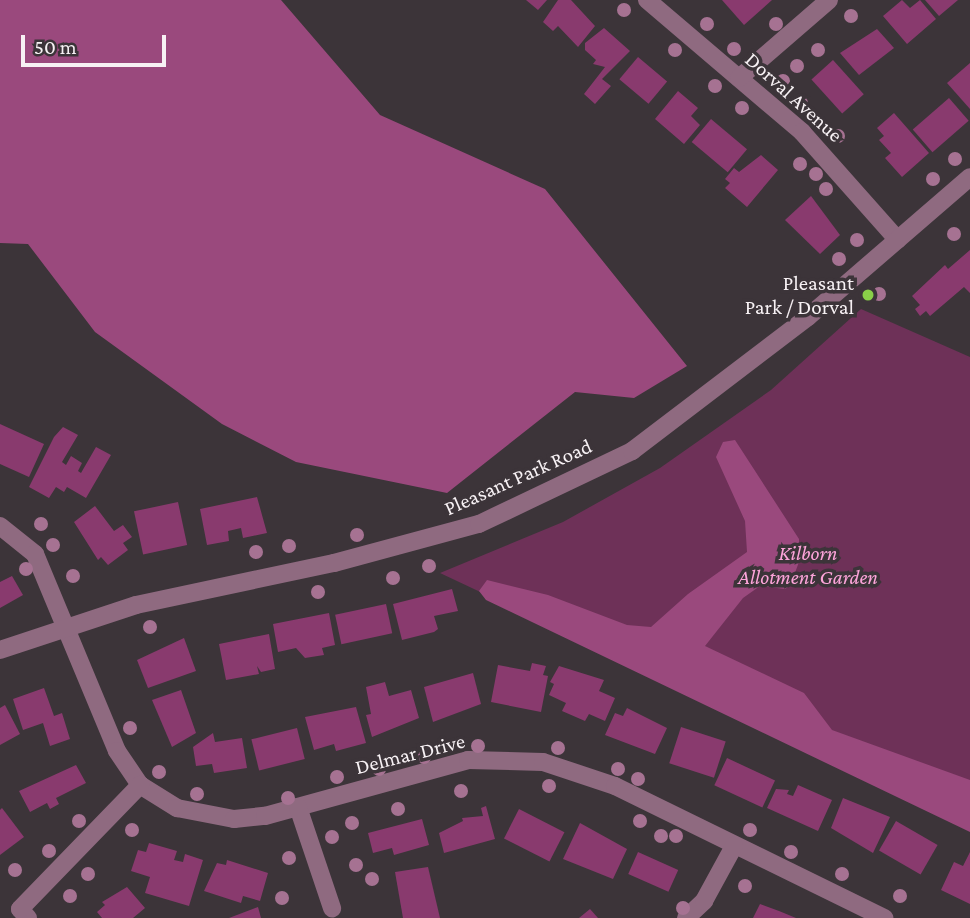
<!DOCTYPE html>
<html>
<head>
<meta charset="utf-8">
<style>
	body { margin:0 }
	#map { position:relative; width:970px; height:918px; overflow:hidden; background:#3c3439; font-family:"Crimson Pro",serif }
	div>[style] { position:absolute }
	.green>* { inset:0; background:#6e3158 }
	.forest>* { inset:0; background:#9a497d }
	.building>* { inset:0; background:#893a6e; transform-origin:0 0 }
	.minor>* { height:18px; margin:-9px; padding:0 9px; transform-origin:9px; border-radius:9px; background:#8f6a80 }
	.trees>* { width:14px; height:14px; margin:-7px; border-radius:50%; background:#a67292 }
	.dots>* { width:19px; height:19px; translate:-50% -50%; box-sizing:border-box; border:4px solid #3c3439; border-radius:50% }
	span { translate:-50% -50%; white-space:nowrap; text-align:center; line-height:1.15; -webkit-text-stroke:7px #3c3439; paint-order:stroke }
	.street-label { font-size:21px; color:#f7f1f4 }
	.poi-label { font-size:21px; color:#f7f1f4 }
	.right { translate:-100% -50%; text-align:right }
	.park-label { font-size:21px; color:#fda4da; font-style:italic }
	.scale { position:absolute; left:21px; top:35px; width:145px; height:32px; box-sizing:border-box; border:4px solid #f7f1f4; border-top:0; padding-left:9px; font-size:21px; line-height:24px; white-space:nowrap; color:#f7f1f4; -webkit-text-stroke:5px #3c3439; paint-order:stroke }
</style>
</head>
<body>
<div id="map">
	<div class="green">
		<i style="clip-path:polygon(861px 309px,970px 357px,970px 822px,440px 573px,563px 522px,660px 468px,771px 390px)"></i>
	</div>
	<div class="forest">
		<i style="clip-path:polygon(0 0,281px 0,380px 115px,545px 189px,687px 366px,634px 398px,575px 392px,447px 493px,296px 462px,222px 424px,95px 332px,28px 244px,0 243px)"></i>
		<i style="clip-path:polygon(735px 440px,799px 539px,799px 562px,790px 586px,785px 589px,760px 586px,743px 598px,705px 646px,804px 693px,832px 730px,970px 780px,970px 832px,486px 600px,479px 591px,487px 580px,548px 595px,627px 625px,651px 627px,688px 594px,747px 552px,745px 521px,716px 457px,723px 442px)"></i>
	</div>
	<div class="building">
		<i style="clip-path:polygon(526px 0,547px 0,538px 10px)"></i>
		<i style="clip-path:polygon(558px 0,571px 0,595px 26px,578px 47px,558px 26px,553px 31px,543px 22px)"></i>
		<i style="clip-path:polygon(722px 0,772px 0,744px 25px)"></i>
		<i style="clip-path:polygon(902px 0,910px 8px,920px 0,936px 19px,907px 44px,883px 16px)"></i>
		<i style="clip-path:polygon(925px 0,958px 0,939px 16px)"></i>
		<i style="clip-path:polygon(604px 28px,630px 51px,602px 79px,611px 86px,595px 104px,584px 94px,605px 67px,593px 64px,596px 60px,585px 50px,585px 43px)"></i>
		<i style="clip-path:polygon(877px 29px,894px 48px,859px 75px,840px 53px)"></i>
		<i style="left:638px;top:57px;width:38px;height:29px;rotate:40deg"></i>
		<i style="left:833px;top:60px;width:46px;height:29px;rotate:48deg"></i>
		<i style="clip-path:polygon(970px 63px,970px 109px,947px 83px)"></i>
		<i style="clip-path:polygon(678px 91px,698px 108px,691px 116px,700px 125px,684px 144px,655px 119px)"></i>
		<i style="left:949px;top:98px;width:30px;height:48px;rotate:49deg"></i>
		<i style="clip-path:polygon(894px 113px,929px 153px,902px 177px,885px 158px,891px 153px,879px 140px,884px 136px,877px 128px)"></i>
		<i style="left:711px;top:119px;width:47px;height:30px;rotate:40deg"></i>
		<i style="clip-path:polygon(761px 155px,778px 170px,747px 207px,725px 188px,730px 183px,725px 179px,734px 168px,739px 172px)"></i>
		<i style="clip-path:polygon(811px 196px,840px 235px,820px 254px,785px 220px)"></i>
		<i style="clip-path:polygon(970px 250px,970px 293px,964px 287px,930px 316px,926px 311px,920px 316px,915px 309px,920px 305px,912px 296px,945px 265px,948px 269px)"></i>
		<i style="clip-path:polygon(0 424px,44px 444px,29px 477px,0 464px)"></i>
		<i style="clip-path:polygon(63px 427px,78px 435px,62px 462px,66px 465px,71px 456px,82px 463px,78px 471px,81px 473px,96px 447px,111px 455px,86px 498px,67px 487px,64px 492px,56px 487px,49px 498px,29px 487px,54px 437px)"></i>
		<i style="clip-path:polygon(257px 497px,267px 533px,243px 538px,241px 528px,228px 531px,229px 541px,207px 545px,200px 509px)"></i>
		<i style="left:178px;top:502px;width:44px;height:45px;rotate:78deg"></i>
		<i style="clip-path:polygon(95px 506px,114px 531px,123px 525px,132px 537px,123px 543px,128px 550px,108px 565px,101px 557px,98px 560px,74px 522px)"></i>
		<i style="clip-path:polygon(12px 576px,23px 595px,0 608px,0 582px)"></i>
		<i style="clip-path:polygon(452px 589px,458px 611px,434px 616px,438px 629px,434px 632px,402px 640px,393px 604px)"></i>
		<i style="left:386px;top:604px;width:30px;height:52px;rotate:78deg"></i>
		<i style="clip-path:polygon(329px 613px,335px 645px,322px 648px,324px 655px,305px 658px,296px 648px,278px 652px,273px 624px)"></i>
		<i style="clip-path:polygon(269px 634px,275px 669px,261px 672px,257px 666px,259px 674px,226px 680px,219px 644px)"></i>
		<i style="clip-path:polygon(184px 638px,196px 671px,148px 688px,137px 660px)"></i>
		<i style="clip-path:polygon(532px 663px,546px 666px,543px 675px,548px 676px,541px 712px,491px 702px,498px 665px,530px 671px)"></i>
		<i style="clip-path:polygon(559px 666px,604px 680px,599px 691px,615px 698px,605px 721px,589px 714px,585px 721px,562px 711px,566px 703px,549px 695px,554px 684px,550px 682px)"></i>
		<i style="clip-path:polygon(473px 673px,481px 704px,433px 722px,424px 687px)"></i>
		<i style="clip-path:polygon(385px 682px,389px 696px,411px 690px,419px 718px,372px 737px,366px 715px,371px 714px,366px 687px)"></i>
		<i style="clip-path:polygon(44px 688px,54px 716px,62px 713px,70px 739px,50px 746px,43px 723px,23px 730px,13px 699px)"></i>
		<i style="clip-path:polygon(181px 690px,196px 733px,172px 747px,152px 700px)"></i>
		<i style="clip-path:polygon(5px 705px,20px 734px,0 745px,0 708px)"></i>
		<i style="clip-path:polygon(356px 707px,366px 743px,336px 751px,334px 744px,314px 750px,305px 717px)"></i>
		<i style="clip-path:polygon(627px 708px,667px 728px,655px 754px,605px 735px,615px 713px,623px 716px)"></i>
		<i style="left:681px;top:727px;width:47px;height:38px;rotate:18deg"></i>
		<i style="left:297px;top:728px;width:32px;height:47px;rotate:76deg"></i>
		<i style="clip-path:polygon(213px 733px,215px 742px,242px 738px,247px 768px,214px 773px,212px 764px,196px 766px,193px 747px)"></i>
		<i style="left:727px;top:758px;width:53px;height:30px;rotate:25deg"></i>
		<i style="clip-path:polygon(76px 765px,86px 783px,56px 798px,59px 804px,50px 809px,47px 803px,30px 812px,19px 791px)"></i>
		<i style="clip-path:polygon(798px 785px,832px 800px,818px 831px,767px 808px,776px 789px,789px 790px,787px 794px,793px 796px)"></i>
		<i style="clip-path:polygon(843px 798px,890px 817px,873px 853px,831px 828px)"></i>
		<i style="clip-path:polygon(486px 806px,495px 839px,444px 853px,439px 833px,463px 821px,462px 818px,483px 816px,481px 808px)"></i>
		<i style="clip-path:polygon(2px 808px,24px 837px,0 855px,0 810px)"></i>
		<i style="left:519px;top:809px;width:51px;height:33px;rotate:27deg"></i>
		<i style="clip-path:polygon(422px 819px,429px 845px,394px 855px,392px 848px,373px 853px,368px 833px)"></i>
		<i style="left:896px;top:821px;width:48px;height:34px;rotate:30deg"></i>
		<i style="clip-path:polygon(580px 823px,627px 849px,613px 879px,563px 859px)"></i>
		<i style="clip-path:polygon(149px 843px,177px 851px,174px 860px,183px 862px,185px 854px,203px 860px,189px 906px,145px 893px,150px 877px,131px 871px,138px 850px,146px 852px)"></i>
		<i style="left:638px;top:852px;width:44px;height:24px;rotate:24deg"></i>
		<i style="clip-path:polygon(970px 852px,970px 904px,941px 890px,954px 862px,963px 866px)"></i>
		<i style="clip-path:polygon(227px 860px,268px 873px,260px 901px,243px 896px,241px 903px,204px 891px,217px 863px,226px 865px)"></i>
		<i style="clip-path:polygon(428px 867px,440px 918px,403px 918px,395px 872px)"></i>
		<i style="clip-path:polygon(127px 887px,145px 908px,133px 918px,102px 918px,97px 912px,105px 905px,102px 902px)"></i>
		<i style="clip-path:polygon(760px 904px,779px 911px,796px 918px,753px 918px)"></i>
		<i style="clip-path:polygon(258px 907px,261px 918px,229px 918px)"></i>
		<i style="clip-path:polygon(590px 909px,598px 918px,579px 918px)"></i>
	</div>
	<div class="minor">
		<i style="left:647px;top:0;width:204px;rotate:40.4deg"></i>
		<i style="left:802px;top:132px;width:144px;rotate:48.4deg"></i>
		<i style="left:739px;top:78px;width:119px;rotate:-40.9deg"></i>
		<i style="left:0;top:526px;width:45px;rotate:38.7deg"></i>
		<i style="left:35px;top:554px;width:213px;rotate:67.4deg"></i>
		<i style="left:117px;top:751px;width:41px;rotate:55.9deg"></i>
		<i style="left:140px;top:785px;width:44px;rotate:31.9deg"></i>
		<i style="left:177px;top:808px;width:58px;rotate:10.9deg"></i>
		<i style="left:234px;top:819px;width:31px;rotate:-6deg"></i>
		<i style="left:265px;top:816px;width:211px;rotate:-15.4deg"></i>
		<i style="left:468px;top:760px;width:75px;rotate:1.5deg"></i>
		<i style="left:543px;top:762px;width:76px;rotate:18.4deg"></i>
		<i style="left:615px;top:786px;width:300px;rotate:26.1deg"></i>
		<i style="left:0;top:650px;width:143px;rotate:-18.3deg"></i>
		<i style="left:136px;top:605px;width:202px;rotate:-12deg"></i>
		<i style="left:334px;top:563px;width:150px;rotate:-15.1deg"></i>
		<i style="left:479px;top:524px;width:170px;rotate:-25.5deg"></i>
		<i style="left:632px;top:451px;width:221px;rotate:-37.3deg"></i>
		<i style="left:808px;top:317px;width:214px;rotate:-40.8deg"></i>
		<i style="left:298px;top:807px;width:107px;rotate:71.4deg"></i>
		<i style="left:28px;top:918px;width:12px;rotate:-132deg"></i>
		<i style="left:20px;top:909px;width:173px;rotate:-45.9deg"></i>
		<i style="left:686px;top:918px;width:25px;rotate:-43deg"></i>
		<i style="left:704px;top:901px;width:63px;rotate:-61.4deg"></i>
	</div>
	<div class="trees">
		<i style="left:624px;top:10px"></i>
		<i style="left:851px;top:16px"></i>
		<i style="left:707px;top:24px"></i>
		<i style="left:776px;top:24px"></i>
		<i style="left:734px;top:49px"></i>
		<i style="left:675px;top:50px"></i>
		<i style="left:818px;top:50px"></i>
		<i style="left:797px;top:66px"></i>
		<i style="left:783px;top:81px"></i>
		<i style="left:715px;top:86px"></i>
		<i style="left:801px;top:103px"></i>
		<i style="left:742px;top:108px"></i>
		<i style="left:838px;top:136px"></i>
		<i style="left:955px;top:159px"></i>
		<i style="left:800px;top:164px"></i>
		<i style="left:816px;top:174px"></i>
		<i style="left:933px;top:179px"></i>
		<i style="left:826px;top:189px"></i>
		<i style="left:954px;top:234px"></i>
		<i style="left:857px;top:240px"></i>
		<i style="left:839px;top:259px"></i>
		<i style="left:879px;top:294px"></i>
		<i style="left:41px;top:524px"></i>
		<i style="left:357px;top:535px"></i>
		<i style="left:53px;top:545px"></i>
		<i style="left:289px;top:546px"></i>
		<i style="left:256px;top:552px"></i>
		<i style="left:429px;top:566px"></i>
		<i style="left:26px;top:569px"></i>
		<i style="left:73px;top:576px"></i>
		<i style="left:393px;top:578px"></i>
		<i style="left:318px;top:592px"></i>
		<i style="left:150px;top:627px"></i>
		<i style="left:130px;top:728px"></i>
		<i style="left:478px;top:746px"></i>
		<i style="left:558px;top:748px"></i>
		<i style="left:424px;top:757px"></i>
		<i style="left:379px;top:769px"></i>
		<i style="left:618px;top:769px"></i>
		<i style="left:159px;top:772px"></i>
		<i style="left:337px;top:777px"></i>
		<i style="left:638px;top:779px"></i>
		<i style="left:549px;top:786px"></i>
		<i style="left:461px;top:791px"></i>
		<i style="left:197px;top:794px"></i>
		<i style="left:288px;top:798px"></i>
		<i style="left:398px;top:809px"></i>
		<i style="left:79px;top:821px"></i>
		<i style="left:640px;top:821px"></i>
		<i style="left:352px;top:823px"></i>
		<i style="left:132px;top:830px"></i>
		<i style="left:750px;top:830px"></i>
		<i style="left:661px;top:836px"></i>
		<i style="left:676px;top:836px"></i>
		<i style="left:332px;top:837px"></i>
		<i style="left:49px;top:851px"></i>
		<i style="left:791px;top:852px"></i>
		<i style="left:289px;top:858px"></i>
		<i style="left:356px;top:865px"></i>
		<i style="left:15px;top:870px"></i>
		<i style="left:88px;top:874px"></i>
		<i style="left:842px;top:874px"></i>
		<i style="left:372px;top:879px"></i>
		<i style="left:745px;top:886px"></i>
		<i style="left:70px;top:896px"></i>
		<i style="left:900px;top:896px"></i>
		<i style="left:282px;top:898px"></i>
		<i style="left:683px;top:908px"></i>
	</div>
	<div class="dots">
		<i style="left:868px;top:295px;background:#89cf48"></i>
	</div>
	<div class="street-label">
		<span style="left:794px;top:97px;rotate:42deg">Dorval Avenue</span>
		<span style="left:518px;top:477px;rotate:-24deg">Pleasant Park Road</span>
		<span style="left:410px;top:754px;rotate:-14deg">Delmar Drive</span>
	</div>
	<div class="poi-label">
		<span class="right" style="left:854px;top:295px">Pleasant<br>Park / Dorval</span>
	</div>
	<div class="park-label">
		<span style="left:808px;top:565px">Kilborn<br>Allotment Garden</span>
	</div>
	<div class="scale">50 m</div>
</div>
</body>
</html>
